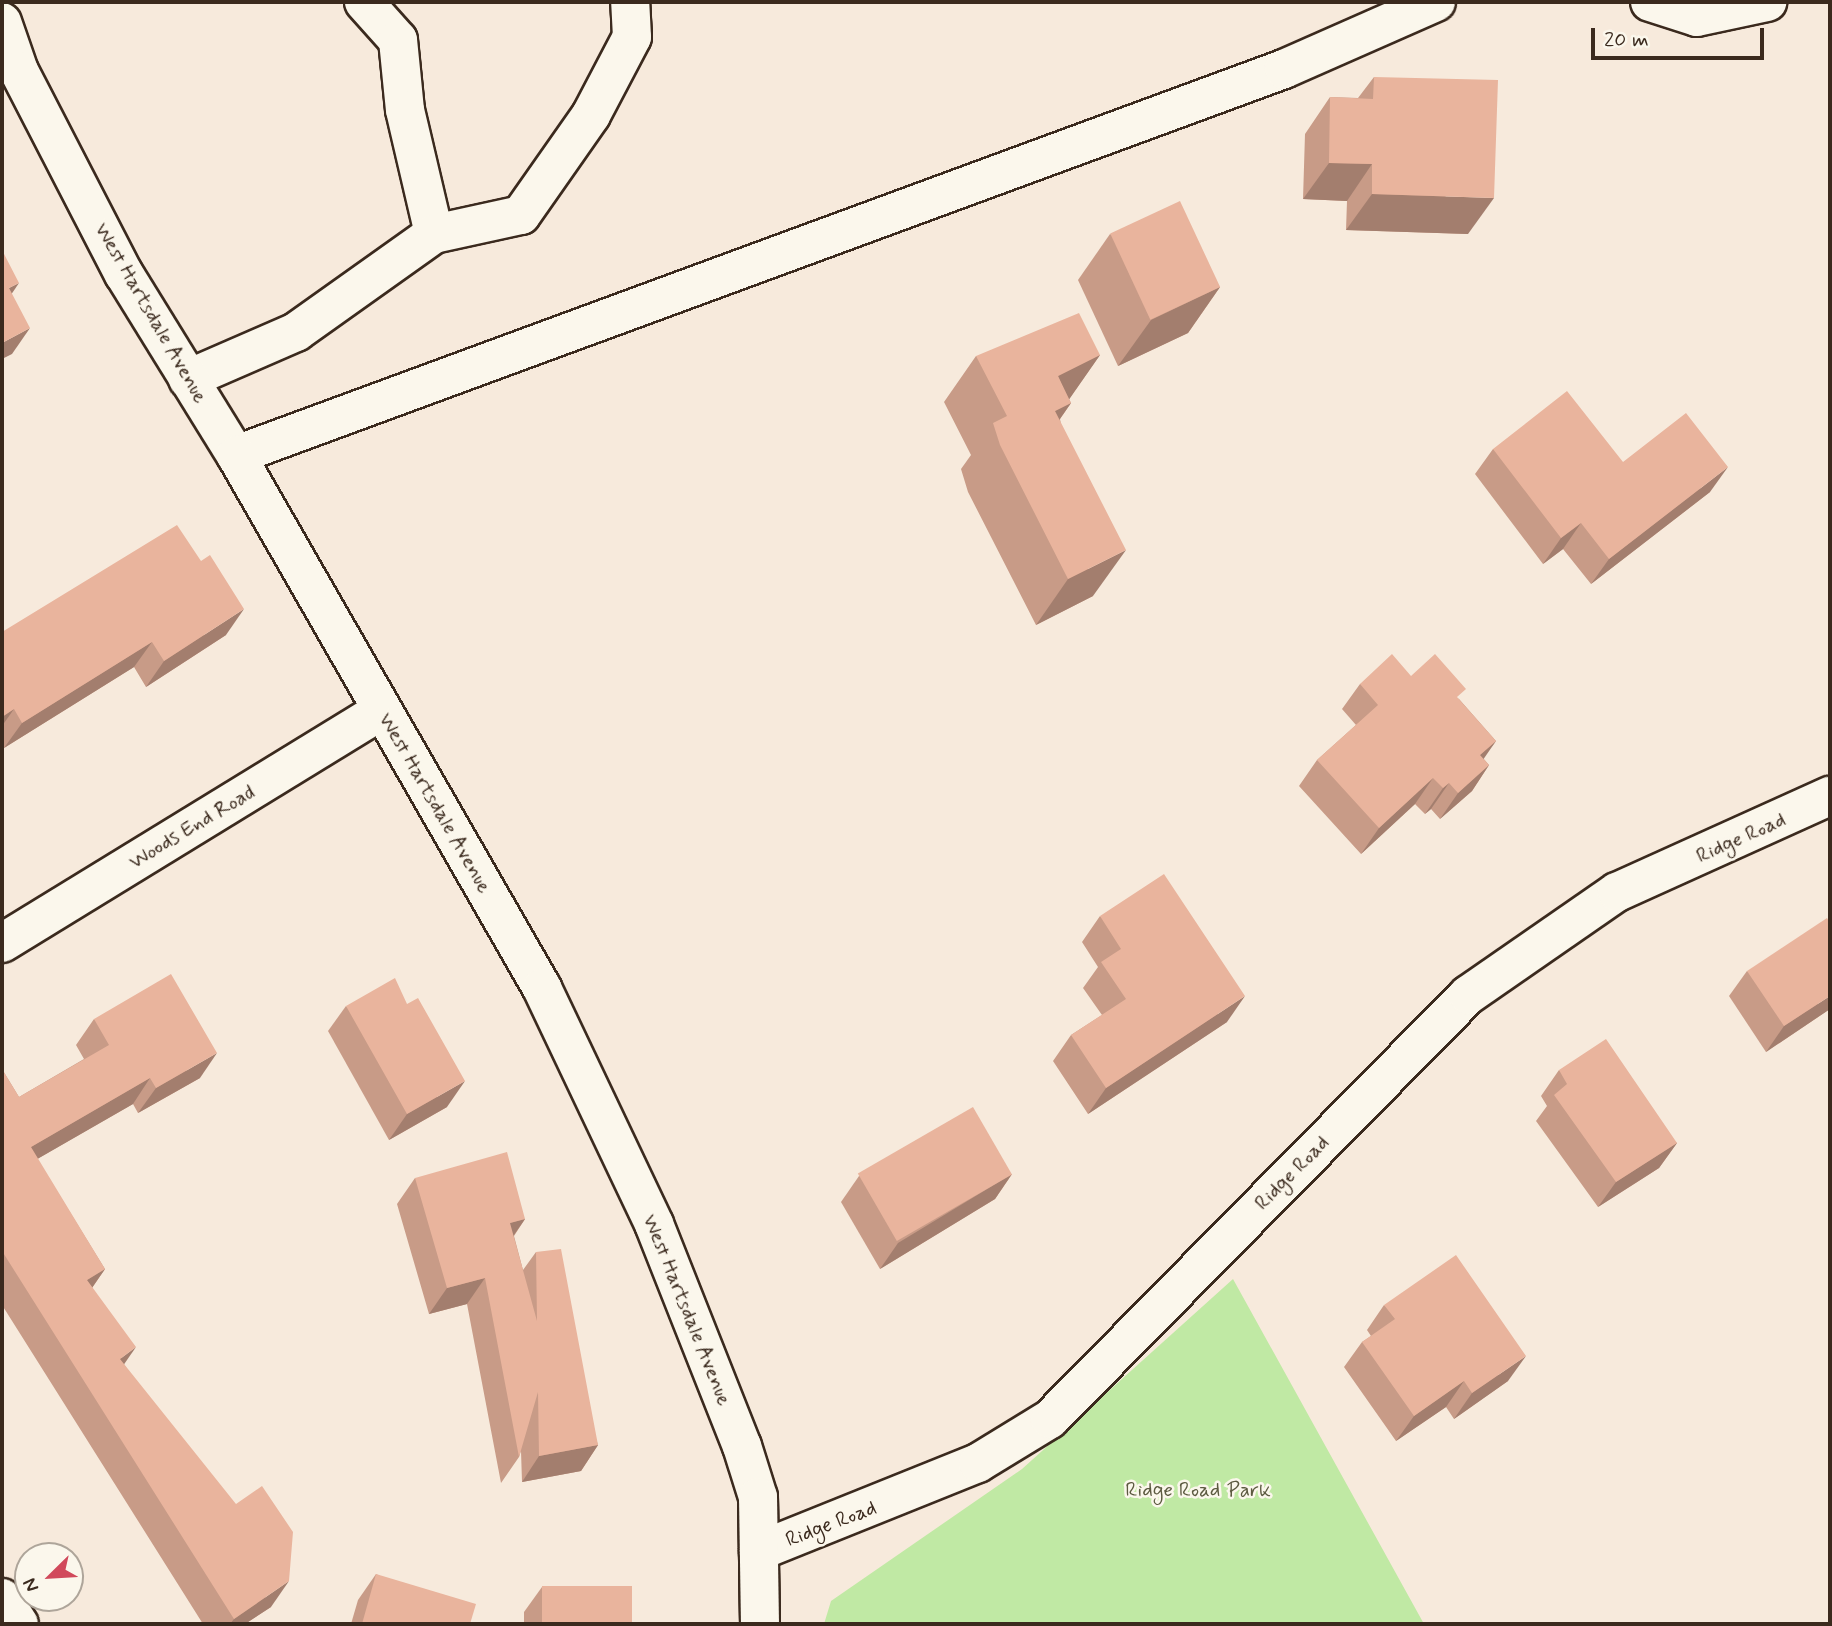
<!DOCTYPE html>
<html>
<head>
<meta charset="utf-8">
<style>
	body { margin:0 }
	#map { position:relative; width:1832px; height:1626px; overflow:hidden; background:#f7eadc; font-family:Mynerve,sans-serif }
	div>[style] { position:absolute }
	.green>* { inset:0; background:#c0e9a4 }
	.roads { filter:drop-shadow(2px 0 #3b2a1e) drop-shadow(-2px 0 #3b2a1e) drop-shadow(0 2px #3b2a1e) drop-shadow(0 -2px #3b2a1e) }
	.minor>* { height:38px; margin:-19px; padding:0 19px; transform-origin:19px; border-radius:19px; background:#fbf7ec }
	.major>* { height:38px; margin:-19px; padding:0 19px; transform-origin:19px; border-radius:19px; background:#fbf7ec }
	.wall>* { inset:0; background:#c89b87 }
	.shaded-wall>* { inset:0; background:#a37e6e }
	.building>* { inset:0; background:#e9b49d; transform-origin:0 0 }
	span { translate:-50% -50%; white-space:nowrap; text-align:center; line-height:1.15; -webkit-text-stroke:5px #fbf7ec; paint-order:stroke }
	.street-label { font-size:21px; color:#3b2a1e }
	.park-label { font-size:21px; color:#5c5a40 }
	.frame { position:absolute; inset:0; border:4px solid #3b2a1e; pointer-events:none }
	.north { position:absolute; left:14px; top:1542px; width:70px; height:70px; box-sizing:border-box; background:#fbf7ec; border:2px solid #aea59a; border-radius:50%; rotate:246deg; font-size:19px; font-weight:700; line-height:28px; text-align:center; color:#3b2a1e }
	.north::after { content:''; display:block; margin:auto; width:24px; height:32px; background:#d1495b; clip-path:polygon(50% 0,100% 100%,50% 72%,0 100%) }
	.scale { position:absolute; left:1591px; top:28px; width:173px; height:32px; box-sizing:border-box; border:4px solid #3b2a1e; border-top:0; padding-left:9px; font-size:21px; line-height:24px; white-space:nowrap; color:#3b2a1e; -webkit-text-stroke:5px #fbf7ec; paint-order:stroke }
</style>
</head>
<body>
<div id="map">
	<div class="green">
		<i style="clip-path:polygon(1233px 1279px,1424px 1624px,824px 1624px,831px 1601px,1022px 1469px)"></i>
	</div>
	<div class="roads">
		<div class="minor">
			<i style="left:364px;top:2px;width:51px;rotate:48.2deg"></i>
			<i style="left:398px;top:40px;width:70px;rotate:84.3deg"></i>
			<i style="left:405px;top:110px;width:127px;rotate:76.8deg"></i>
			<i style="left:1650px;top:2px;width:49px;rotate:17.7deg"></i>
			<i style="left:1697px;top:17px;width:72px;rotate:-12.1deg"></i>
			<i style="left:188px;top:379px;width:118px;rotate:-23.5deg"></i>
			<i style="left:296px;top:332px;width:169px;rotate:-35.4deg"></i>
			<i style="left:434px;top:234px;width:89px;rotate:-12.3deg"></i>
			<i style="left:521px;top:215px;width:122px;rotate:-55deg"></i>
			<i style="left:591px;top:115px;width:88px;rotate:-62.3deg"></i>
			<i style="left:632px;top:37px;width:35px;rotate:-93deg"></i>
			<i style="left:236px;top:455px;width:1117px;rotate:-20.22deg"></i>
			<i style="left:1284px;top:69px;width:166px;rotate:-23.8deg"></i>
			<i style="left:2px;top:943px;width:444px;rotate:-31.5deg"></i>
			<i style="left:759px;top:1551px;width:236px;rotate:-21.9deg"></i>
			<i style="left:978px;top:1463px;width:84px;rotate:-31.4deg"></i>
			<i style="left:1050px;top:1419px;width:595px;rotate:-45.41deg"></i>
			<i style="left:1468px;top:995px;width:181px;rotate:-34.7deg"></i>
			<i style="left:1617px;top:892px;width:234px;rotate:-24.3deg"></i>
			<i style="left:2px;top:1598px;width:31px;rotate:57deg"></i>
		</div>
		<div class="major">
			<i style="left:2px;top:22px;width:52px;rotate:70.9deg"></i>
			<i style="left:19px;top:71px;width:229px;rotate:62.7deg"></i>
			<i style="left:124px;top:274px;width:213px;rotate:58.3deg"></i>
			<i style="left:236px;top:455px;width:615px;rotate:60.14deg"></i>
			<i style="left:542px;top:988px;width:261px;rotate:64.6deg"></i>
			<i style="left:654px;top:1224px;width:239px;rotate:68.4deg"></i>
			<i style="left:742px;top:1446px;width:53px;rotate:72.6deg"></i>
			<i style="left:758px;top:1497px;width:127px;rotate:89.1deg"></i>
		</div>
	</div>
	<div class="wall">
		<i style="clip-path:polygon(1374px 77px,1468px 234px,1346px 230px,1347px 201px,1303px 199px,1305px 134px,1330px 97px,1358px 98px)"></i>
		<i style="clip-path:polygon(1110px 234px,1220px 287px,1188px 333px,1118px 366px,1078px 280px)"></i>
		<i style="clip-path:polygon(1100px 355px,1069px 399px,1071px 403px,1060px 419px,1093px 596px,1036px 625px,968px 492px,961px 469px,971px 455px,944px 402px,976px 356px)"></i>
		<i style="clip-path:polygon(1493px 449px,1623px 462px,1710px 492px,1591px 584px,1563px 549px,1543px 564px,1475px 474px)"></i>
		<i style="clip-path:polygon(2px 632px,226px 635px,146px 687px,134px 667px,4px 748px,2px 744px)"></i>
		<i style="clip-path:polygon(1411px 676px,1459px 699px,1496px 741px,1483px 758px,1489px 765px,1472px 791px,1440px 819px,1431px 809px,1425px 814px,1415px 804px,1361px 854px,1299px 786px,1317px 760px,1356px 725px,1342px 709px,1360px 684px)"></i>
		<i style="clip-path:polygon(1100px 916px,1227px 1022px,1088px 1114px,1053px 1061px,1071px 1035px,1102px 1015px,1083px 988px,1098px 967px,1082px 942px)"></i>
		<i style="clip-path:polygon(1747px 971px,1830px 1009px,1766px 1052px,1729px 996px)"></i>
		<i style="clip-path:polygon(346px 1006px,447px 1107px,389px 1140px,328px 1031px)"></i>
		<i style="clip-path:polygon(94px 1019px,200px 1078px,138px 1113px,133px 1104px,37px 1159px,105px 1269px,92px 1288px,124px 1364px,271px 1607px,245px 1624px,203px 1624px,2px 1305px,2px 1069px,19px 1097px,84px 1059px,76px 1045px)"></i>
		<i style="clip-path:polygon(1559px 1070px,1677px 1143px,1659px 1168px,1598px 1207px,1536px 1121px,1547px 1106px,1541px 1096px)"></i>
		<i style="clip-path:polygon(1012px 1174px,995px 1199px,880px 1269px,841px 1202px,859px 1176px)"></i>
		<i style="clip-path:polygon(415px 1178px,525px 1219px,514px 1236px,523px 1270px,536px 1252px,598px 1445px,581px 1471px,522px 1482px,521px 1451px,519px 1457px,501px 1483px,467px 1304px,429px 1314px,397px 1204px)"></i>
		<i style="clip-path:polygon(1384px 1305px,1508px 1381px,1454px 1419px,1446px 1407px,1396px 1441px,1344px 1367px,1362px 1342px,1371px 1336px,1367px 1330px)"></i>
		<i style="clip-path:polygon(376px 1574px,470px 1624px,351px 1624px,358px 1600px)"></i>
		<i style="clip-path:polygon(542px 1587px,632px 1624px,524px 1624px,524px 1612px)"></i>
	</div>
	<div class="shaded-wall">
		<i style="clip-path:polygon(1329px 163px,1372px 164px,1347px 201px,1303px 199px)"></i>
		<i style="clip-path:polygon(1372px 194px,1494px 198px,1468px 234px,1346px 230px)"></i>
		<i style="clip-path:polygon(19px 283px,2px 308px,9px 288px)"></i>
		<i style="clip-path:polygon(1220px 287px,1188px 333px,1118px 366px,1151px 320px)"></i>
		<i style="clip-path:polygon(30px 328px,12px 354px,2px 359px,2px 343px)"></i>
		<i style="clip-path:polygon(1100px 355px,1068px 401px,1058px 376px)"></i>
		<i style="clip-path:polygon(1071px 403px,1039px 449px,1055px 411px)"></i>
		<i style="clip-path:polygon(1728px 467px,1710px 492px,1591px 584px,1609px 559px)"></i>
		<i style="clip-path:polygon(1581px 523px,1563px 549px,1543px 564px,1561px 538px)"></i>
		<i style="clip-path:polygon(1126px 550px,1093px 596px,1036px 625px,1068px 579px)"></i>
		<i style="clip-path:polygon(244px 609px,226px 635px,146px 687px,164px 661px)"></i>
		<i style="clip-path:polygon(152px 642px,134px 667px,4px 748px,22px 723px)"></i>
		<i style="clip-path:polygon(14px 709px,2px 726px,2px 717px)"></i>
		<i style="clip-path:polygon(1496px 741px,1478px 767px,1480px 755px)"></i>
		<i style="clip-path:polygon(1489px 765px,1472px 791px,1440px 819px,1458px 793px)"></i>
		<i style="clip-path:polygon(1433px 778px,1415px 804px,1361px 854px,1379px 828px)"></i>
		<i style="clip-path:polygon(1449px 783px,1431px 809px,1425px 814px,1443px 788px)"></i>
		<i style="clip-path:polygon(1245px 996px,1227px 1022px,1088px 1114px,1106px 1088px)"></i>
		<i style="clip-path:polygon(1830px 996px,1830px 1009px,1766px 1052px,1784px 1026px)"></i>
		<i style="clip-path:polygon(217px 1053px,200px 1078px,138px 1113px,156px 1088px)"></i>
		<i style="clip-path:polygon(150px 1078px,133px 1104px,13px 1173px,31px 1147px)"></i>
		<i style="clip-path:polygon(465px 1081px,447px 1107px,389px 1140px,407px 1114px)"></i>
		<i style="clip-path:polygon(1677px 1143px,1659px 1168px,1598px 1207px,1616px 1182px)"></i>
		<i style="clip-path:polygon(1012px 1174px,995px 1199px,880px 1269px,898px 1243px)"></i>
		<i style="clip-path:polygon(525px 1219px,507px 1245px,510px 1223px)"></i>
		<i style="clip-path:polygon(105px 1269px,87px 1295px,87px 1280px)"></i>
		<i style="clip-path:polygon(485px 1278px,467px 1304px,429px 1314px,447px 1288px)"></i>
		<i style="clip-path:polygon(136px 1347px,118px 1373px,120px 1359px)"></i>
		<i style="clip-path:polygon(1526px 1356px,1508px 1381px,1454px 1419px,1472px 1393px)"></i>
		<i style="clip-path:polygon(1464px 1381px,1446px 1407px,1396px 1441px,1414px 1416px)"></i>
		<i style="clip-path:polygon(598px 1445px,581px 1471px,522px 1482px,539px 1456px)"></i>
		<i style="clip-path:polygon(289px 1581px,271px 1607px,245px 1624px,230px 1624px,234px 1619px)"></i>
	</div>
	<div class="building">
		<i style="clip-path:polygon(1374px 77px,1498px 80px,1494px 198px,1372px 194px,1372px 164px,1329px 163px,1330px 97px,1373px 99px)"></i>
		<i style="left:1180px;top:201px;width:95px;height:77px;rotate:65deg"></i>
		<i style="clip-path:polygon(2px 250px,19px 283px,9px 288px,30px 328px,2px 343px)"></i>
		<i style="clip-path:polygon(1079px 313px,1100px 355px,1058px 376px,1071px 403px,1055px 411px,1126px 550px,1068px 579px,1000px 445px,993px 423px,1007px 416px,976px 356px)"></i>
		<i style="clip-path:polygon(1567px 391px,1623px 462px,1686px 413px,1728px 467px,1609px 559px,1581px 523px,1561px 538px,1493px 449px)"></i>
		<i style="clip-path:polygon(177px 525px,201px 561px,210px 555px,244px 609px,164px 661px,152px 642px,22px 723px,14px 709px,2px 717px,2px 632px)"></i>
		<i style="clip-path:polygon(1392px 654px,1411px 676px,1435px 654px,1466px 689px,1457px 697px,1496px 741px,1480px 755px,1489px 765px,1458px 793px,1449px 783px,1443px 788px,1433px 778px,1379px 828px,1317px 760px,1378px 705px,1360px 684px)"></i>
		<i style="clip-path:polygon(1164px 874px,1245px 996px,1106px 1088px,1071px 1035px,1126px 999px,1101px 962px,1121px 949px,1100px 916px)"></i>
		<i style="clip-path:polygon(1827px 918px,1830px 923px,1830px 996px,1784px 1026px,1747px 971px)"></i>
		<i style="clip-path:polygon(171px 974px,217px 1053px,156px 1088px,150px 1078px,31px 1147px,105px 1269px,87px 1280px,136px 1347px,120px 1359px,236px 1504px,262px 1486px,293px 1532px,289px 1581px,234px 1619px,2px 1251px,2px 1069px,19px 1097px,109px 1045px,94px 1019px)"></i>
		<i style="clip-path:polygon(395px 978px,407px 1004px,418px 998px,465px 1081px,407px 1114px,346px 1006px)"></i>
		<i style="clip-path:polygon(1606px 1039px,1677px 1143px,1616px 1182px,1554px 1095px,1567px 1084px,1559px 1070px)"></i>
		<i style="left:973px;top:1107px;width:78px;height:133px;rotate:60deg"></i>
		<i style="clip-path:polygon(507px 1152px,525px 1219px,510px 1223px,537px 1321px,536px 1252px,561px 1249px,598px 1445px,539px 1456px,538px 1392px,519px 1457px,485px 1278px,447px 1288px,415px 1178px)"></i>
		<i style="clip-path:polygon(1456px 1255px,1526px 1356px,1472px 1393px,1464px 1381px,1414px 1416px,1362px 1342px,1395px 1319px,1384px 1305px)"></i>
		<i style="clip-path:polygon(376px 1574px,476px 1604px,470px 1624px,362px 1624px)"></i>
		<i style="left:632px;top:1586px;width:38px;height:90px;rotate:90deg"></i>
	</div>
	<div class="street-label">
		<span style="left:151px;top:313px;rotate:60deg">West Hartsdale Avenue</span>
		<span style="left:435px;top:803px;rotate:60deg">West Hartsdale Avenue</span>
		<span style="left:192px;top:827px;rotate:-31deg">Woods End Road</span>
		<span style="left:1741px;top:838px;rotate:-24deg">Ridge Road</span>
		<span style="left:1292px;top:1173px;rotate:-45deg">Ridge Road</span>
		<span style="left:687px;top:1310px;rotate:68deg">West Hartsdale Avenue</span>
		<span style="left:831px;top:1524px;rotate:-21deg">Ridge Road</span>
	</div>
	<div class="park-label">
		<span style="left:1198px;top:1490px">Ridge Road Park</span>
	</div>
	<div class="frame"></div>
	<div class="north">N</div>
	<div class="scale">20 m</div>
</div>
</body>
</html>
